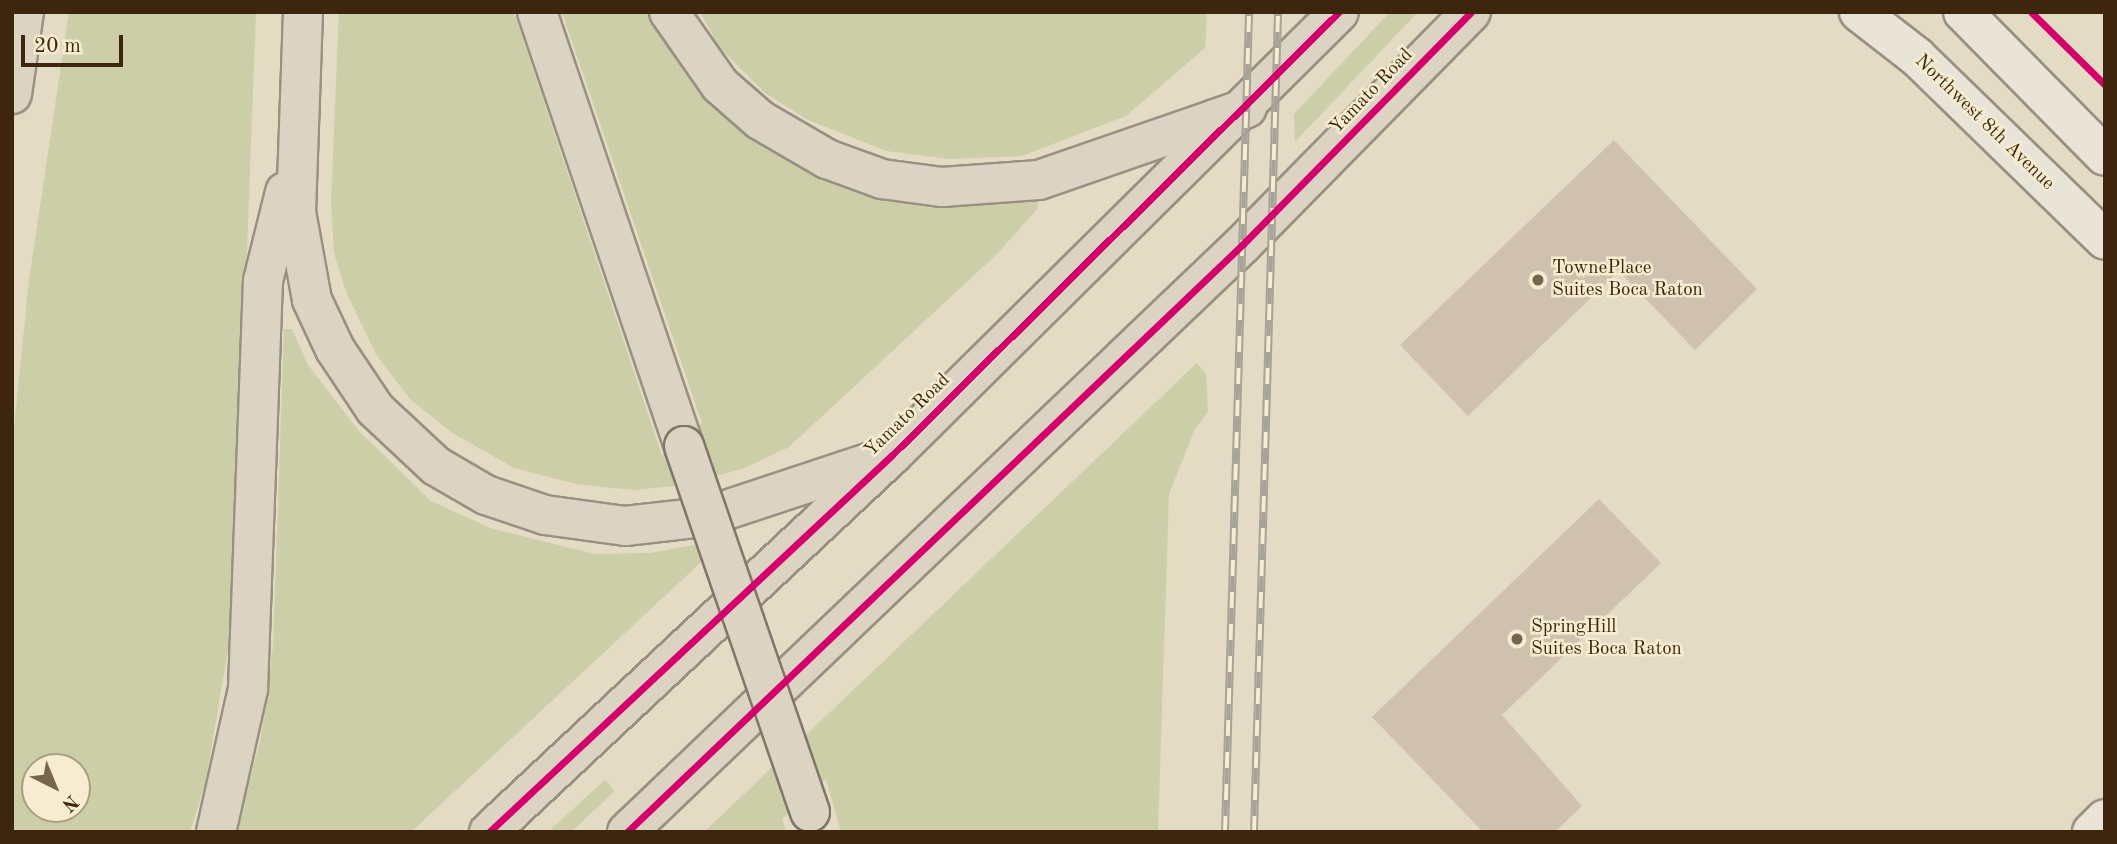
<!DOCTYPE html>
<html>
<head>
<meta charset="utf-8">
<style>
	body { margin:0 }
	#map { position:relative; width:2117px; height:844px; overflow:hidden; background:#e4dbc4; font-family:"Old Standard TT",serif }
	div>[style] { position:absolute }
	.green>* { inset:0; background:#cbcea7 }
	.building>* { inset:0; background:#cfc1ae }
	.roads { filter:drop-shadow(2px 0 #989080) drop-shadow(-2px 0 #989080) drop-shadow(0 2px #989080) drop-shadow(0 -2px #989080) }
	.minor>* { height:38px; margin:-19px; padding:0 19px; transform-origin:19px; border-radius:19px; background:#e9e4d8 }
	.major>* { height:38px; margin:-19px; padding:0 19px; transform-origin:19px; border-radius:19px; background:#dcd4c3 }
	.highway>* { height:38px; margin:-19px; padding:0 19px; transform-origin:19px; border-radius:19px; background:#dcd4c3 }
	.rail>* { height:8px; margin-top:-4px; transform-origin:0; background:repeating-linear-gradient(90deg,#f6ecd0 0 16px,#a8a398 0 32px); box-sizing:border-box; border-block:2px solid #a8a398 }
	.bridges { filter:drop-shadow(2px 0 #807769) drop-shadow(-2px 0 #807769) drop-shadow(0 2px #807769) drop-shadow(0 -2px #807769) }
	.highway-bridge>* { height:38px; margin:-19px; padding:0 19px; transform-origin:19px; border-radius:19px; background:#dcd4c3 }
	.cycleway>* { height:7px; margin:-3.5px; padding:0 3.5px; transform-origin:3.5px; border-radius:3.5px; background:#d6006c }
	.dots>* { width:19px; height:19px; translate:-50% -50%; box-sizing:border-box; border:4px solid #f6ecd0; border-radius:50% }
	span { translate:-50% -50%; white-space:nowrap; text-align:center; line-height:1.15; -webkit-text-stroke:5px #f6ecd0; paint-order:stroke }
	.street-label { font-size:19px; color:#3e250e }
	.poi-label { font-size:19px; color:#3e250e }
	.left { translate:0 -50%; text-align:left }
	.frame { position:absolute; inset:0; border:14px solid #3e250e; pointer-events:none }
	.north { position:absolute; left:21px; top:753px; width:70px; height:70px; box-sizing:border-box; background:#f6ecd0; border:2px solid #ac9c82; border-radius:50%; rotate:137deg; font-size:19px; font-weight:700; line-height:28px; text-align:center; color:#3e250e }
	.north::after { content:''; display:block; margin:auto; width:24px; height:32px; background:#78654e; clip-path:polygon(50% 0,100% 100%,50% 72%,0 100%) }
	.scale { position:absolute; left:21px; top:35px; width:102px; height:32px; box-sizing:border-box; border:4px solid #3e250e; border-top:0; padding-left:9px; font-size:21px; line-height:24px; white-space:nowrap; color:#3e250e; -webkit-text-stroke:5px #f6ecd0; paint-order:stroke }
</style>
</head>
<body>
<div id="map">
	<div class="green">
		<i style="clip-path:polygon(evenodd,69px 12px,256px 12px,233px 621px,205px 785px,190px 832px,12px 832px,12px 448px,29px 280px,69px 12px,35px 767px,77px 767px,77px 809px,35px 809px,35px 767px)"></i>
		<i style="clip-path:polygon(339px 12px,514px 12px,662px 456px,702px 423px,562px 12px,651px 12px,833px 179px,914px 204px,1038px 199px,1038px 208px,997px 254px,789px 447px,744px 468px,685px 485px,633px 490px,576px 484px,514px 468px,451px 432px,410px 399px,377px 356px,346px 292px,334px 253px,331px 202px)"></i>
		<i style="clip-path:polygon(700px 12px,1207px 12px,1205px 48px,1126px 116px,1022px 156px,950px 159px,886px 151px,806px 119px,765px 93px,720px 48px)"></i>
		<i style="clip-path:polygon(1390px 12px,1418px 12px,1295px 142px,1294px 114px)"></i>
		<i style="clip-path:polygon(284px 329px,292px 329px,308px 365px,359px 431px,431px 501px,490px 528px,595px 554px,650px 553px,726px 539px,411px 832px,236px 832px,261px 737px,273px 646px)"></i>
		<i style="clip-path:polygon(1197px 363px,1206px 374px,1208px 411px,1194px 431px,1169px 494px,1158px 832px,841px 832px,826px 779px,782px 819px,786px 832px,704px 832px)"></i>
		<i style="clip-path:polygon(605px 780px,615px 791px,571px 832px,548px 832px)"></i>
	</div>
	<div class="building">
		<i style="clip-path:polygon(1614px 140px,1757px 289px,1695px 350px,1619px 271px,1468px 416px,1400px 345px)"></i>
		<i style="clip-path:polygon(1599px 499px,1661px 563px,1502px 715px,1582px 806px,1555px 832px,1483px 832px,1372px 717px)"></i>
	</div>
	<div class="roads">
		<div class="minor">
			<i style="left:1859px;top:12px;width:73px;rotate:37.8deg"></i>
			<i style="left:1917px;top:57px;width:262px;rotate:44.2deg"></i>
			<i style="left:1963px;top:12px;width:202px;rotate:45.4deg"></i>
			<i style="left:2092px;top:832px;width:18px;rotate:-45deg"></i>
		</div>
		<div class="major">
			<i style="left:489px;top:832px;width:552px;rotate:-43.09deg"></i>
			<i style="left:892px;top:455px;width:629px;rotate:-44.74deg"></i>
			<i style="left:627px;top:832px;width:852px;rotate:-43.67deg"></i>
			<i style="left:1243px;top:244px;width:325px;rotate:-45.5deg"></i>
		</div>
		<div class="highway">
			<i style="left:303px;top:12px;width:200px;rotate:92deg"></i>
			<i style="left:296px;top:212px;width:89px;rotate:79.7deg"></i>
			<i style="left:312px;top:300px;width:54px;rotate:64.9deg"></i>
			<i style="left:335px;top:349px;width:72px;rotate:56.3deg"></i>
			<i style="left:375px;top:409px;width:83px;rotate:43.1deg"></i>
			<i style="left:436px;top:466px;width:58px;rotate:30.1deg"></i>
			<i style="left:486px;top:495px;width:62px;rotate:18.7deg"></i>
			<i style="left:545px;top:515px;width:81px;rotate:7.8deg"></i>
			<i style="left:625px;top:526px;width:81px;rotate:-6.4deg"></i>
			<i style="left:705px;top:517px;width:197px;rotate:-18.3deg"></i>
			<i style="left:537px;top:12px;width:458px;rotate:71.3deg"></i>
			<i style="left:669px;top:12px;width:89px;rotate:55.1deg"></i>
			<i style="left:720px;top:85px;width:53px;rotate:41.2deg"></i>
			<i style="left:760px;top:120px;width:78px;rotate:30.2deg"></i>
			<i style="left:827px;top:159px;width:59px;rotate:20deg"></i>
			<i style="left:882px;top:179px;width:61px;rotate:7.6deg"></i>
			<i style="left:942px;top:187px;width:97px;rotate:-4.1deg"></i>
			<i style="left:1039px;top:180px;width:220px;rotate:-19.1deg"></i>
			<i style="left:12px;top:94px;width:83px;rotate:-81.7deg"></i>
			<i style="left:216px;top:832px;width:147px;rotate:-77.4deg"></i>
			<i style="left:248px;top:689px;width:408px;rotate:-87.9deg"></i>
			<i style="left:263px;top:281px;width:92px;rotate:-76.1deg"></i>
			<i style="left:630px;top:832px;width:5px;rotate:-68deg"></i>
		</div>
	</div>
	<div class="rail">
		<i style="left:1225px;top:832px;width:820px;rotate:-88.32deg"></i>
		<i style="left:1254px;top:832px;width:820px;rotate:-88.32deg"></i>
	</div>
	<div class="bridges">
		<div class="highway-bridge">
			<i style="left:684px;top:446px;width:387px;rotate:71deg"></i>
		</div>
	</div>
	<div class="cycleway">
		<i style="left:2031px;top:12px;width:104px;rotate:44.6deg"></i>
		<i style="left:489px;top:832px;width:552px;rotate:-43.09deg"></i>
		<i style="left:892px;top:455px;width:629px;rotate:-44.74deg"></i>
		<i style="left:627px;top:832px;width:852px;rotate:-43.67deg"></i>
		<i style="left:1243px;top:244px;width:325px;rotate:-45.5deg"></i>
	</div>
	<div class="dots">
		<i style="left:1538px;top:280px;background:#78654e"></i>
		<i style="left:1517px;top:639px;background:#78654e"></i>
	</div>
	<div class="street-label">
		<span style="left:1372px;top:92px;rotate:-46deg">Yamato Road</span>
		<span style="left:1984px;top:123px;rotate:44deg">Northwest 8th Avenue</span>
		<span style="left:908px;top:416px;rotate:-44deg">Yamato Road</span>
	</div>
	<div class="poi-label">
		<span class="left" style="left:1552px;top:280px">TownePlace<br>Suites Boca Raton</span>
		<span class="left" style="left:1531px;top:639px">SpringHill<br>Suites Boca Raton</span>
	</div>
	<div class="frame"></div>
	<div class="north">N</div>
	<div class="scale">20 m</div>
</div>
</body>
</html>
